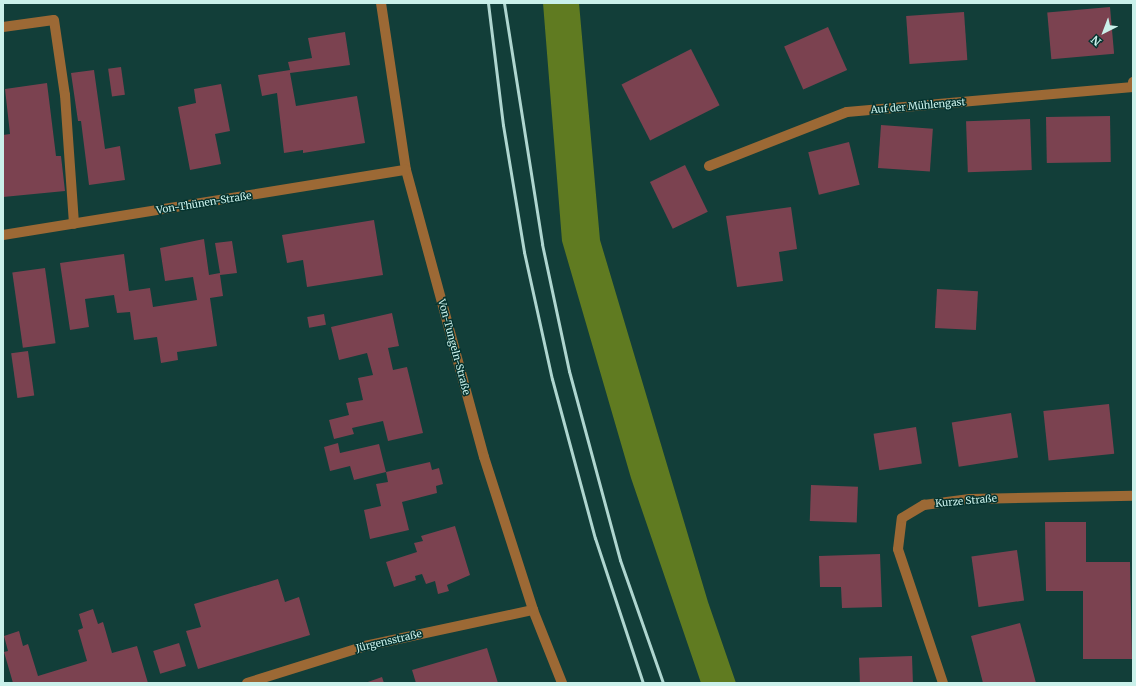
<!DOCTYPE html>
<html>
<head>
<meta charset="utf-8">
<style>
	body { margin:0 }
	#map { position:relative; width:1136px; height:686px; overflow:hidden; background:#123e39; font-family:Merriweather,serif }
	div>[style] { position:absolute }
	.forest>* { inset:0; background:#607b21 }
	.building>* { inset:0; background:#7b4250; transform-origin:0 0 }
	.minor>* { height:10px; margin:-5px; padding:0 5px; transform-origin:5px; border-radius:5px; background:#9c6935 }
	.rail>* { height:3px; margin:-1.5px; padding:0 1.5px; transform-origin:1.5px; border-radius:1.5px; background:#afd6d0 }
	span { translate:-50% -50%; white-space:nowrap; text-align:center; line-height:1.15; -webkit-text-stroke:3px #05332f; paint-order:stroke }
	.street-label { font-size:10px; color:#caf0ea }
	.frame { position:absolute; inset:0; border:4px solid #caf0ea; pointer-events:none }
	.north { position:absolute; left:1084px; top:12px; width:40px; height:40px; -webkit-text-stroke:3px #05332f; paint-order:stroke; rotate:222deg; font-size:11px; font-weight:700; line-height:16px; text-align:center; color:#caf0ea }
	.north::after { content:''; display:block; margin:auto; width:14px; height:18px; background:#caf0ea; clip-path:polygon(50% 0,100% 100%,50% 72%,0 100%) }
</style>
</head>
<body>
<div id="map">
	<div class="forest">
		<i style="clip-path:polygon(543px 3px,579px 3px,600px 240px,708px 602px,736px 683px,701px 683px,631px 478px,562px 241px)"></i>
	</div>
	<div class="building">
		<i style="left:1110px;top:7px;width:47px;height:63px;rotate:85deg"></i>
		<i style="left:964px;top:12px;width:48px;height:58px;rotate:86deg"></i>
		<i style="left:828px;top:27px;width:47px;height:48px;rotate:66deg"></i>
		<i style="clip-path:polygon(345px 32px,350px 65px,290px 73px,296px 106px,357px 96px,365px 143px,303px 153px,303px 150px,284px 153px,277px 93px,262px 96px,258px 75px,290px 70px,288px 62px,312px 58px,308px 38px)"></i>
		<i style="left:691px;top:49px;width:63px;height:78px;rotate:63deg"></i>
		<i style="left:121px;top:67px;width:28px;height:13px;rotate:82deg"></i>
		<i style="clip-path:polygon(94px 70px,105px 149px,120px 146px,125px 180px,89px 185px,81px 121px,78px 121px,71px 73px)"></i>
		<i style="clip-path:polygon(47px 83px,56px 156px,61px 156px,65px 191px,3px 197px,3px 135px,10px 134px,5px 89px)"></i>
		<i style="clip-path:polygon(221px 84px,230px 131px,215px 134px,221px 164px,190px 170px,178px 107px,196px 103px,194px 89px)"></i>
		<i style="left:1110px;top:116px;width:46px;height:64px;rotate:89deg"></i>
		<i style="left:1030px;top:119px;width:51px;height:64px;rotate:88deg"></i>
		<i style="left:881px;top:125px;width:52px;height:43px;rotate:4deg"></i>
		<i style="left:849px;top:142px;width:44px;height:42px;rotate:76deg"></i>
		<i style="left:685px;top:165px;width:52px;height:39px;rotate:64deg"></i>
		<i style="clip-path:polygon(791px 207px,797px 249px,779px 252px,783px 281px,737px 287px,726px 216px)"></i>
		<i style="clip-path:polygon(374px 220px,383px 275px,307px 287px,303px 260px,287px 263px,282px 235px)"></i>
		<i style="clip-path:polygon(204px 239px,209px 275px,220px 273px,215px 243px,232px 241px,237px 273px,220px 275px,223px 296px,210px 298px,217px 346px,177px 352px,178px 360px,161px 363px,157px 337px,134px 340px,130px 312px,117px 313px,114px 295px,85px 299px,89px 327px,70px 330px,60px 263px,124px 254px,129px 291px,150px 288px,153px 307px,197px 300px,193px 277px,165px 281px,160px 248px)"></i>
		<i style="left:45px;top:268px;width:76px;height:33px;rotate:82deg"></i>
		<i style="left:937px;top:289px;width:41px;height:39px;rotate:3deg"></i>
		<i style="clip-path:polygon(392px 313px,399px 346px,388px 348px,393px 370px,407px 367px,423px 433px,388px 441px,383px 421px,352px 428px,354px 434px,334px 439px,329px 420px,349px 415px,346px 403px,363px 400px,358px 378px,373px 375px,367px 353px,339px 360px,331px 327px)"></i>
		<i style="left:324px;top:314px;width:11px;height:17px;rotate:80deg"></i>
		<i style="left:28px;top:351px;width:45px;height:17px;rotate:82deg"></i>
		<i style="left:1109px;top:404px;width:50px;height:66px;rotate:84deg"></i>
		<i style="left:1011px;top:413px;width:45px;height:60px;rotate:81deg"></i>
		<i style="left:916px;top:427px;width:37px;height:43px;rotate:81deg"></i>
		<i style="clip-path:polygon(338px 443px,340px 453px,379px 444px,386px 472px,354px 480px,350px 466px,330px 471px,324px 447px)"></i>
		<i style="clip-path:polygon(430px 462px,432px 470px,439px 468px,443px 484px,436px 486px,437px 493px,402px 502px,409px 530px,370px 539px,364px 510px,381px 506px,376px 484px,388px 482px,386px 472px)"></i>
		<i style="left:811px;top:485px;width:47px;height:36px;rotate:2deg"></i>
		<i style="clip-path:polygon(1045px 522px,1086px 522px,1086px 562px,1130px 562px,1132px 659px,1083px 659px,1083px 591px,1046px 591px)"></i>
		<i style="clip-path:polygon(455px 526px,470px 575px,447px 585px,449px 591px,438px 594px,435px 581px,426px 584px,422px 574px,415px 576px,416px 580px,394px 587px,386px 562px,417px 552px,414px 543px,423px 541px,421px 536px)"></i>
		<i style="left:1017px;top:550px;width:51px;height:46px;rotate:82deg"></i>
		<i style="clip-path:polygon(880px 554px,882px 607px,842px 608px,841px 587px,820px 587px,819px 556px)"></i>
		<i style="clip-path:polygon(278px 579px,285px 602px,299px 597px,310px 635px,198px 669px,186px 631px,201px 627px,194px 604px)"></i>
		<i style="clip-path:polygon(93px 609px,98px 624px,103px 622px,112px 653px,137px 646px,148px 683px,13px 683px,4px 652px,8px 651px,4px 636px,19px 631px,23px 646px,28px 644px,38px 676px,87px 661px,78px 630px,83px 628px,79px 614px)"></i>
		<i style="clip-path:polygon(1020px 623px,1036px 683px,983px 683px,971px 636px)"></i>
		<i style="left:179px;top:643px;width:24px;height:27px;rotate:73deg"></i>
		<i style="clip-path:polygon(487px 648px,498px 683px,416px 683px,412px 670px)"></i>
		<i style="left:912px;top:656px;width:27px;height:53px;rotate:88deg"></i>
		<i style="clip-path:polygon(382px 677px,384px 683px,365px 683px)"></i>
	</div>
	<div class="minor">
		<i style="left:381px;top:3px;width:169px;rotate:81.5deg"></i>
		<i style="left:406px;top:170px;width:297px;rotate:74.8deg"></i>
		<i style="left:484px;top:457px;width:161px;rotate:72.2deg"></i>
		<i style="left:533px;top:610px;width:79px;rotate:68.3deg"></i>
		<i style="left:3px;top:27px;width:51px;rotate:-7.8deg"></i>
		<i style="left:54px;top:20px;width:76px;rotate:81.7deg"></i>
		<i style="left:65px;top:95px;width:129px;rotate:86deg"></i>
		<i style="left:709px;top:166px;width:148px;rotate:-21.4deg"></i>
		<i style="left:847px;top:112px;width:287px;rotate:-5deg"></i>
		<i style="left:1133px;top:87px;width:5px;rotate:-90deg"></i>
		<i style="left:3px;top:235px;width:408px;rotate:-9.2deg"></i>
		<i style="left:247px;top:683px;width:124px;rotate:-17.4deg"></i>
		<i style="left:365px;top:646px;width:172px;rotate:-12.1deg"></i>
		<i style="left:943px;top:683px;width:141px;rotate:-108.6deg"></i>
		<i style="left:898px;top:549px;width:31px;rotate:-83deg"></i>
		<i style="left:902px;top:518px;width:26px;rotate:-31deg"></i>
		<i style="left:924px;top:505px;width:46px;rotate:-7.4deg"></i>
		<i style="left:970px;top:499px;width:163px;rotate:-1.1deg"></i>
	</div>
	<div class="rail">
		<i style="left:488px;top:3px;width:123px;rotate:83deg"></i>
		<i style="left:503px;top:125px;width:129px;rotate:80.6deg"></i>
		<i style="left:524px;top:252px;width:130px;rotate:77.6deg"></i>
		<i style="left:552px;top:379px;width:165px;rotate:74.9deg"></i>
		<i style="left:595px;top:538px;width:153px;rotate:71.7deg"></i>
		<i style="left:504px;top:3px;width:244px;rotate:81deg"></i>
		<i style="left:542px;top:244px;width:130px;rotate:78deg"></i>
		<i style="left:569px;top:371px;width:196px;rotate:74.9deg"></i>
		<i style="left:620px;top:560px;width:130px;rotate:70.7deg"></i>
	</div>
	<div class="street-label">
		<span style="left:918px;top:106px;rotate:-5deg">Auf der Mühlengast</span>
		<span style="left:204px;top:203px;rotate:-9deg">Von-Thünen-Straße</span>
		<span style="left:454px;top:347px;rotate:75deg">Von-Tungeln-Straße</span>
		<span style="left:966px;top:501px;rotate:-5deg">Kurze Straße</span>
		<span style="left:389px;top:641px;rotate:-13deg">Jürgensstraße</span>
	</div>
	<div class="frame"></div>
	<div class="north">N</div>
</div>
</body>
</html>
